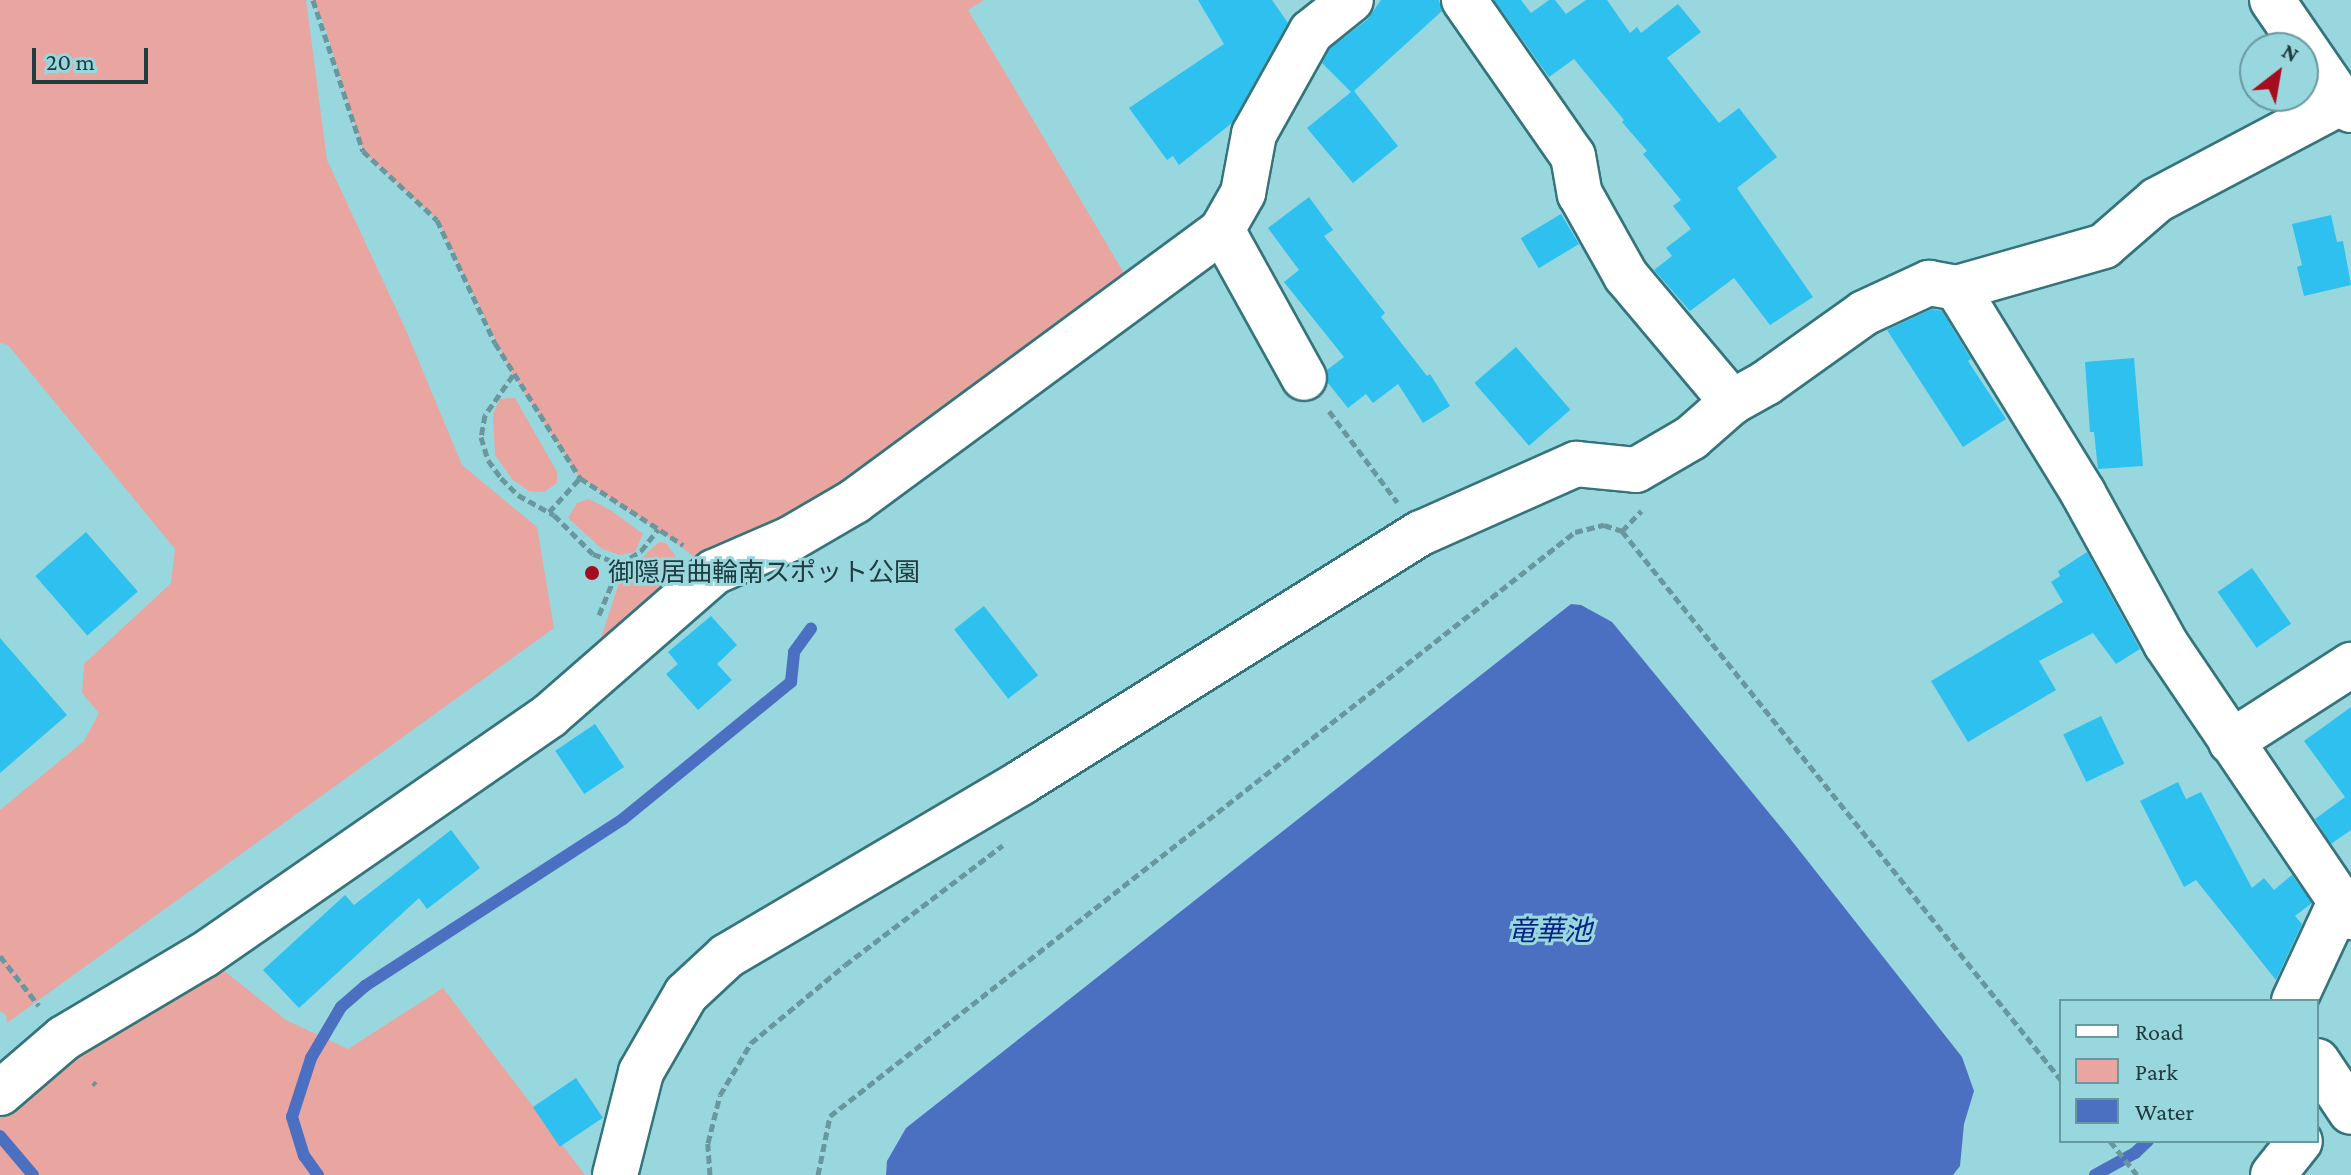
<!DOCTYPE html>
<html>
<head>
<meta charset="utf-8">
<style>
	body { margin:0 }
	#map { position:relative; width:2351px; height:1175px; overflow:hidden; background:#98d7de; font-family:"Crimson Pro","Noto Sans JP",serif }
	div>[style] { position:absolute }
	.green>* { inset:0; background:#e9a5a0 }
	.water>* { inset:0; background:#4c70c1 }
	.stream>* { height:12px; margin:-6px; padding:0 6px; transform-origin:6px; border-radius:6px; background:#4c70c1 }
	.building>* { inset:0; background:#2ec0ee; transform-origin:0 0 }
	.path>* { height:5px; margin-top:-2.5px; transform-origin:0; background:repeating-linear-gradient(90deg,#68989e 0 8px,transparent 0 12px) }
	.roads { filter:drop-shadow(2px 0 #35747b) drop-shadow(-2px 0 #35747b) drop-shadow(0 2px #35747b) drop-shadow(0 -2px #35747b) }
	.minor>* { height:44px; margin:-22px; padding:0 22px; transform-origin:22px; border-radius:22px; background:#fff }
	.dots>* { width:22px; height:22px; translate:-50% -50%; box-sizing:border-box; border:4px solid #98d7de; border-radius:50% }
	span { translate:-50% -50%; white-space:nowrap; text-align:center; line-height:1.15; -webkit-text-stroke:6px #98d7de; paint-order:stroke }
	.poi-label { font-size:26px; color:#213b3e }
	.left { translate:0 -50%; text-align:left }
	.water-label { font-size:28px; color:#072485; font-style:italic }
	.legend { position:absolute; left:2059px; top:999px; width:260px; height:144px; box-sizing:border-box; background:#98d7de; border:2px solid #68999e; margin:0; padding:10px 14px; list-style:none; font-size:24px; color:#213b3e }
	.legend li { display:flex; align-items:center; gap:16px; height:40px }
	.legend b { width:40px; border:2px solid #68999e }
	.north { position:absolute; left:2239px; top:32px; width:80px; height:80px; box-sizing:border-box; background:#98d7de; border:2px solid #68999e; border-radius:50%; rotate:31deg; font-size:22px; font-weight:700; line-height:32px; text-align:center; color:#213b3e }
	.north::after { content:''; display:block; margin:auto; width:28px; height:36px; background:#a50c1d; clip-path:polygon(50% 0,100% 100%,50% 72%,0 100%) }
	.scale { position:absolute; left:32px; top:48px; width:116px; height:36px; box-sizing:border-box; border:4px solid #213b3e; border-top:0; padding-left:10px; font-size:24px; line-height:28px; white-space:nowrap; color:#213b3e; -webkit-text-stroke:6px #98d7de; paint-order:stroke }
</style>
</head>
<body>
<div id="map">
	<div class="green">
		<i style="clip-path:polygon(0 0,306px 0,327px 160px,405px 328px,462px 465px,537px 527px,554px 628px,7px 1023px,6px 1015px,0 1011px,0 810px,84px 741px,99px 713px,82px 693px,84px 664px,171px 583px,175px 549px,8px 345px,0 343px)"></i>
		<i style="clip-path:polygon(312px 0,984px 0,968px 10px,1137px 295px,714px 572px,658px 529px,580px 478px,513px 375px,437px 220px,363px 151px,324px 24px)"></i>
		<i style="clip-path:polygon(515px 398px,557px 472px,557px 483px,544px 492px,529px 491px,513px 480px,495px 455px,493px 414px,500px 399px)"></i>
		<i style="clip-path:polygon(589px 499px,612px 511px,643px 534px,635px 552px,620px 555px,602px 549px,568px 518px,577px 503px)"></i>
		<i style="clip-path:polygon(659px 542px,666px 543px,684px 568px,684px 583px,596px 653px,621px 577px)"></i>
		<i style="clip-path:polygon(204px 955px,286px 1020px,348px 1049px,443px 988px,585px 1175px,0 1175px,0 1093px)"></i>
	</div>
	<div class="water">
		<i style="clip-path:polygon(1571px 604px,1581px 605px,1612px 622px,1788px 836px,1962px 1057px,1974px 1091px,1964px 1124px,1960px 1166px,1953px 1175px,886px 1175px,887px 1161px,906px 1128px)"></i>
	</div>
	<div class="stream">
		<i style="left:0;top:1136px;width:51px;rotate:49.8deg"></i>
		<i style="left:318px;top:1175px;width:24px;rotate:-126deg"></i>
		<i style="left:304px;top:1156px;width:41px;rotate:-107.1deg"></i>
		<i style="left:292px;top:1117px;width:62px;rotate:-72.1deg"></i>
		<i style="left:311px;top:1058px;width:59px;rotate:-59.5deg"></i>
		<i style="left:341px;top:1007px;width:32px;rotate:-41deg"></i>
		<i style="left:365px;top:986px;width:307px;rotate:-32.9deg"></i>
		<i style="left:623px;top:819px;width:217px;rotate:-39.2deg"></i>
		<i style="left:791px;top:682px;width:30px;rotate:-84deg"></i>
		<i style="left:794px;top:652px;width:29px;rotate:-54deg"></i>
		<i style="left:2095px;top:1175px;width:46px;rotate:-28.8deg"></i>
		<i style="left:2135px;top:1153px;width:18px;rotate:-43deg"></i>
	</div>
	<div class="building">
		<i style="clip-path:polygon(1198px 0,1272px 0,1288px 23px,1232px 123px,1179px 165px,1173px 156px,1167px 160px,1129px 108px,1224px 44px)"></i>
		<i style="clip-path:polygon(1381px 0,1439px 0,1442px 11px,1354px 91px,1398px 146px,1353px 183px,1307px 128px,1351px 92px,1322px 63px,1330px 48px,1367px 20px)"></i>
		<i style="clip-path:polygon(1494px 0,1521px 0,1531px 13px,1549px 0,1555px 0,1566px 14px,1586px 0,1607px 0,1630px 33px,1637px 27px,1641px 33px,1678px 4px,1701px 32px,1667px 58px,1719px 123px,1739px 108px,1777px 157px,1737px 188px,1813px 297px,1770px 325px,1734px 278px,1690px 311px,1654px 270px,1672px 256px,1666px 248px,1691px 229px,1673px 206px,1681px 200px,1643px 154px,1647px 151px,1622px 122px,1624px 120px,1574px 59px,1549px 77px)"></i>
		<i style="clip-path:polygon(1309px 197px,1333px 230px,1324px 236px,1385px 313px,1381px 317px,1427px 376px,1430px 374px,1450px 406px,1423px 423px,1398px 384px,1373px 403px,1366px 394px,1348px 408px,1328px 383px,1327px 370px,1344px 357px,1284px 282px,1299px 270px,1268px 228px)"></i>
		<i style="left:1561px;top:214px;width:35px;height:47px;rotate:59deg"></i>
		<i style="clip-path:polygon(2331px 215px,2337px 242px,2343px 241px,2351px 285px,2304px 296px,2297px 267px,2302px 265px,2292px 224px)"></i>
		<i style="clip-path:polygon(1932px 309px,1942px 311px,1971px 359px,1968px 361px,2006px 419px,1963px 447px,1887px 330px)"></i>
		<i style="left:1516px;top:347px;width:83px;height:55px;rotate:49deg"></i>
		<i style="clip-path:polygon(2134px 358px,2143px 466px,2098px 469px,2094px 432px,2090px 432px,2085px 362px)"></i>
		<i style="left:86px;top:532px;width:79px;height:67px;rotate:49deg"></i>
		<i style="clip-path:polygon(2087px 552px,2140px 649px,2116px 664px,2093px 633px,2039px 661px,2056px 690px,1968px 742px,1931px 681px,2063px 602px,2051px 582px,2060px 576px,2058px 571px)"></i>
		<i style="left:2252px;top:568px;width:68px;height:42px;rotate:55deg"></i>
		<i style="left:984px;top:606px;width:88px;height:38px;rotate:52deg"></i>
		<i style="clip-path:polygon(711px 616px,737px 645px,717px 664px,732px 680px,698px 710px,666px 674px,678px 664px,668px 652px)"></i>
		<i style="clip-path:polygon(0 638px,67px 715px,0 773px)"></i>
		<i style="clip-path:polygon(2351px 707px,2351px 830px,2331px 844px,2315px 819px,2345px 797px,2304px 741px)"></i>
		<i style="left:2101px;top:716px;width:53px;height:42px;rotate:64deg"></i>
		<i style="left:595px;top:724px;width:52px;height:48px;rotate:56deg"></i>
		<i style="clip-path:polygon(2178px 782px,2186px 799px,2201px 792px,2252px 888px,2264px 878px,2274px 890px,2292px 875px,2312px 903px,2295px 916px,2302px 924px,2276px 980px,2196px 880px,2184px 887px,2140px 801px)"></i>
		<i style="clip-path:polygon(451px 830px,480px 868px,427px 909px,419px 898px,299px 1008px,263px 970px,345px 895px,354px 905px)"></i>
		<i style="left:576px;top:1078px;width:48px;height:52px;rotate:56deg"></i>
	</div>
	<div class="path">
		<i style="left:313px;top:0;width:159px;rotate:71.7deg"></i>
		<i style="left:363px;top:151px;width:101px;rotate:43deg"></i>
		<i style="left:437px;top:220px;width:136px;rotate:64.8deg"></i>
		<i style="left:495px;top:343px;width:160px;rotate:57.8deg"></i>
		<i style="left:580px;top:478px;width:123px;rotate:33deg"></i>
		<i style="left:513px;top:375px;width:49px;rotate:125deg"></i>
		<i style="left:485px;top:415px;width:22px;rotate:100deg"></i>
		<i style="left:481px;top:437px;width:24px;rotate:73deg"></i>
		<i style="left:488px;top:460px;width:22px;rotate:54deg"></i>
		<i style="left:501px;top:478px;width:24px;rotate:45deg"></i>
		<i style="left:518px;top:495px;width:41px;rotate:29.1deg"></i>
		<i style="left:554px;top:515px;width:55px;rotate:45deg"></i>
		<i style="left:593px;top:554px;width:29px;rotate:20deg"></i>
		<i style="left:620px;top:564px;width:25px;rotate:-32deg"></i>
		<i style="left:641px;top:551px;width:28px;rotate:-52deg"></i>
		<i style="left:1329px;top:411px;width:114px;rotate:53.2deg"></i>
		<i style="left:549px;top:512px;width:46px;rotate:-47.6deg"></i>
		<i style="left:1622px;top:531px;width:703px;rotate:51.35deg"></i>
		<i style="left:599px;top:615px;width:55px;rotate:-67.6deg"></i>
		<i style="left:0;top:956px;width:63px;rotate:52deg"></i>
		<i style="left:93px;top:1082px;width:4px;rotate:45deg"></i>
		<i style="left:2110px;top:1141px;width:43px;rotate:51.5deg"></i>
		<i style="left:710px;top:1175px;width:32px;rotate:-94deg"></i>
		<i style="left:708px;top:1143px;width:49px;rotate:-76deg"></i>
		<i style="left:720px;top:1095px;width:61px;rotate:-59.2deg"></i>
		<i style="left:751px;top:1043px;width:122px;rotate:-39.7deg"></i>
		<i style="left:845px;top:965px;width:198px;rotate:-37.2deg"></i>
		<i style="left:818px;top:1175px;width:60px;rotate:-78.5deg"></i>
		<i style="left:830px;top:1116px;width:947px;rotate:-38.09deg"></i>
		<i style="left:1575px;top:532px;width:30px;rotate:-14deg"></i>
		<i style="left:1604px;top:525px;width:19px;rotate:18deg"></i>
		<i style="left:1622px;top:531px;width:28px;rotate:-46deg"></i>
	</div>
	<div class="roads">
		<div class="minor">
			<i style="left:1464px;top:0;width:190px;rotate:55.1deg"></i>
			<i style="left:1573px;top:156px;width:39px;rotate:80deg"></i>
			<i style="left:1580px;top:194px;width:94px;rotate:60.7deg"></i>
			<i style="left:1626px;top:276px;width:165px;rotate:49.9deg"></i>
			<i style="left:2272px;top:0;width:124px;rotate:55.5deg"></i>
			<i style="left:2342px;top:102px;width:12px;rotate:42deg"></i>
			<i style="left:1222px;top:230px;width:169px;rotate:61deg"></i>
			<i style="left:1957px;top:288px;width:241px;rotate:58.4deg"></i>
			<i style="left:2083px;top:493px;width:172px;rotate:61.2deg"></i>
			<i style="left:2166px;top:644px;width:330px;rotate:55.9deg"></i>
			<i style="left:2231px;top:742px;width:143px;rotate:-32.7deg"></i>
			<i style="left:2294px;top:1001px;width:107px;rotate:-65.1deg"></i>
			<i style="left:2317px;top:1061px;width:61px;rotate:56.3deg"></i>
			<i style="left:0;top:1093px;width:84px;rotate:-40.7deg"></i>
			<i style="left:64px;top:1038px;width:163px;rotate:-30.7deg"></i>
			<i style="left:204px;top:955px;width:420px;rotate:-34.7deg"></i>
			<i style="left:549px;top:716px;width:219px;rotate:-41.1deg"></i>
			<i style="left:714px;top:572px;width:83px;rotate:-23.5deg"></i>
			<i style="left:790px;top:539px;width:75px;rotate:-30.3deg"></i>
			<i style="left:855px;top:501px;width:456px;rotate:-36.4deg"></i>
			<i style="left:1222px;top:230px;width:43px;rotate:-60.4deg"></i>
			<i style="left:1243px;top:193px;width:60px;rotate:-79.4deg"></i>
			<i style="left:1254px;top:134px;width:117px;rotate:-60.8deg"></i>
			<i style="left:1311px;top:32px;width:51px;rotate:-38.7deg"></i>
			<i style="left:615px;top:1175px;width:106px;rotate:-75.8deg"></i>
			<i style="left:641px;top:1072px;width:90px;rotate:-60deg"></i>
			<i style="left:686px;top:994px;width:56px;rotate:-42.8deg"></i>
			<i style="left:727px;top:956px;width:342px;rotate:-30.5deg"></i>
			<i style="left:1022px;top:782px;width:470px;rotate:-32deg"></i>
			<i style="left:1421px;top:533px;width:170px;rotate:-24deg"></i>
			<i style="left:1576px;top:464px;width:60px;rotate:5.7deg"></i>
			<i style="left:1636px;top:470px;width:64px;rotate:-30.2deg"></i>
			<i style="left:1691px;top:438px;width:55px;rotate:-41.3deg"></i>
			<i style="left:1732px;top:402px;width:39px;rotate:-29deg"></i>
			<i style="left:1766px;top:383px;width:120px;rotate:-35.5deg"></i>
			<i style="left:1864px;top:313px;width:72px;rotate:-24.8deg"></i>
			<i style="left:1929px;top:283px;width:28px;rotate:10deg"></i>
			<i style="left:1957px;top:288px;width:153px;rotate:-15.9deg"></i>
			<i style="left:2104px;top:246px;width:70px;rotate:-41deg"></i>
			<i style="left:2157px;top:200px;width:209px;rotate:-27.9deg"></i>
			<i style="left:2273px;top:1175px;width:43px;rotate:-51.5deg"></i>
		</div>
	</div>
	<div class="dots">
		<i style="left:592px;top:573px;background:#a50c1d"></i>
	</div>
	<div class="poi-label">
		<span class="left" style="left:608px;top:573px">御隠居曲輪南スポット公園</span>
	</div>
	<div class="water-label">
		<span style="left:1550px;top:931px">竜華池</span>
	</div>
	<ul class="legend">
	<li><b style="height:10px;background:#fff"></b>Road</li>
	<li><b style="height:22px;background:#e9a5a0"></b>Park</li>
	<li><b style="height:22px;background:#4c70c1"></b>Water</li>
	</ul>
	<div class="north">N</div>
	<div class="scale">20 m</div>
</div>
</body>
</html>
